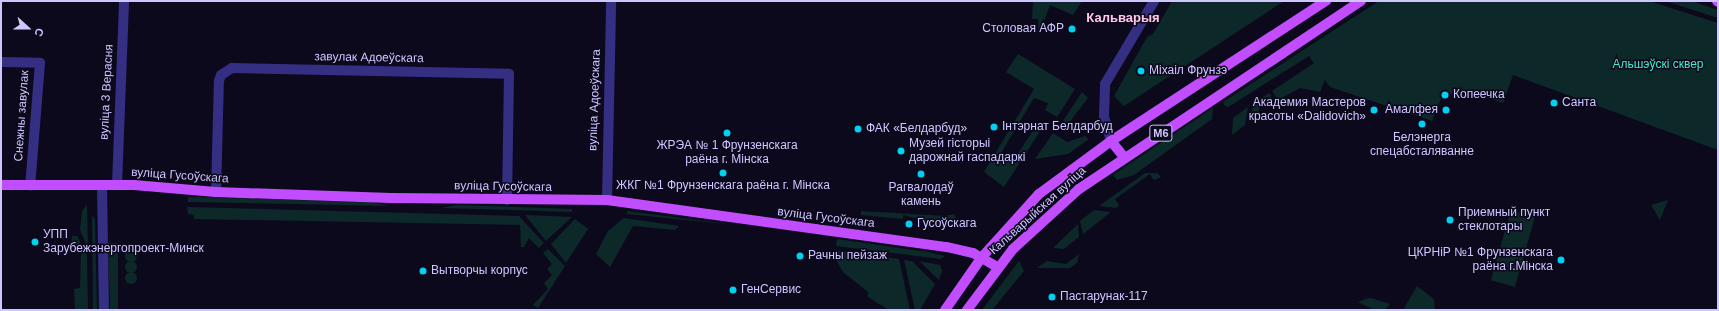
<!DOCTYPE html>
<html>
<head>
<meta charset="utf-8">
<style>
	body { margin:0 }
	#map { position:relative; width:1719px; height:311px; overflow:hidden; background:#0d091d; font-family:Arial,sans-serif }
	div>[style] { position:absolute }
	.green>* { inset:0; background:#0c2828; transform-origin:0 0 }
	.round { border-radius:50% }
	.minor>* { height:10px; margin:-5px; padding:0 5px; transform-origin:5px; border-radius:5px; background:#342f82 }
	.major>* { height:10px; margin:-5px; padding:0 5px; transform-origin:5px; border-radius:5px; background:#c24dff }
	.dots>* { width:11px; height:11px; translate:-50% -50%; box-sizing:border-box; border:2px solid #0d091d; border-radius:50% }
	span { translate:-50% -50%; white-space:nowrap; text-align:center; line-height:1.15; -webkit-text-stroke:3px #0d091d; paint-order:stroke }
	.shield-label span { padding:1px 3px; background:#0d091d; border:1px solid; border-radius:3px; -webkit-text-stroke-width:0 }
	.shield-label { font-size:11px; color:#cec6ff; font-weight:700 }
	.poi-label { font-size:12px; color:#cec6ff }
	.right { translate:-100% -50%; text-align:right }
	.left { translate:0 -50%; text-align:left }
	.street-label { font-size:12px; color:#cec6ff }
	.park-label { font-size:12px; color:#45ebc7 }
	.neighbourhood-label { font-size:13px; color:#ffc8e9; font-weight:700 }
	.frame { position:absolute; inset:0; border:2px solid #cec6ff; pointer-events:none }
	.north { position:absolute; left:8px; top:8px; width:40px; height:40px; -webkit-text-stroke:3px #0d091d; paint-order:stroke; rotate:111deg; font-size:11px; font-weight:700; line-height:16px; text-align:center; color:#cec6ff }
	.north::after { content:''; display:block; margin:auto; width:14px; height:18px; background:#cec6ff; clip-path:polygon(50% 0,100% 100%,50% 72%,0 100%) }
</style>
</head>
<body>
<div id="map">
	<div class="green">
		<i style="clip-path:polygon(1033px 1px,1082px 1px,1073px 15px,1050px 5px,1039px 35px,1038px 19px,1032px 19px)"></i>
		<i style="clip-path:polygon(1172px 1px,1284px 1px,1124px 106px,1114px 96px,1147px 37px,1153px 34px)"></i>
		<i style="clip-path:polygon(1379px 1px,1649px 1px,1718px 23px,1718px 150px,1513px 75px,1503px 103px,1464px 90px,1460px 97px,1444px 92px,1432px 121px,1330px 87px,1325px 80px,1320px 92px,1300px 88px,1278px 100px,1272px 91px,1314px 63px,1309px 56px,1228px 107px,1224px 105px,1223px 102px)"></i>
		<i style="clip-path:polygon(1665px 1px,1691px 1px,1718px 10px,1718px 18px)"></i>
		<i style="clip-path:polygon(1018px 54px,1075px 89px,1057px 117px,1045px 110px,1048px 103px,1034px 98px,1001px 153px,1015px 158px,1038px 123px,1043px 127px,1004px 187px,984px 172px,1034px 89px,1006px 72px)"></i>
		<i style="clip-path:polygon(1082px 92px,1088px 98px,1068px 124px,1063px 121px)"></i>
		<i style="clip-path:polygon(1269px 93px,1272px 96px,1260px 104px,1258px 117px,1249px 123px,1254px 103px)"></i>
		<i style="clip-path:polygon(1248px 107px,1245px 125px,1232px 135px,1233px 118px)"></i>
		<i style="clip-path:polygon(1213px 108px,1212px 119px,1134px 175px,1117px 180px,1113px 175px)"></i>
		<i style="clip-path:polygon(1053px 133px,1067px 142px,1085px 136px,1089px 139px,1068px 154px,1035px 159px)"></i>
		<i style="clip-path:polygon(1145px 173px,1157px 173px,1161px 177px,1154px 180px,1150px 174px,1115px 199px,1119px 205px,1116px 208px,1099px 206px)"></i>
		<i style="clip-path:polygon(188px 197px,370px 202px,388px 206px,188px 202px)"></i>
		<i style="clip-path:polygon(1668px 200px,1660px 220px,1651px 205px)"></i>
		<i style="clip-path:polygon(87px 205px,88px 249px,80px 230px,82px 211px)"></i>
		<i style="clip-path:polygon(457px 205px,572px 209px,572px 212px,441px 208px)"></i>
		<i style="clip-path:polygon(187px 207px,519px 216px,544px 243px,539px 248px,529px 238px,524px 247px,521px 247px,520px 225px,194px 219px,194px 215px,188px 214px)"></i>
		<i style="clip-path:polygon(1094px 210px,1111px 212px,1083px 234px,1080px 221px)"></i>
		<i style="left:1511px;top:210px;width:25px;height:73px;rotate:16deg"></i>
		<i style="clip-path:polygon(627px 211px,643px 213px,734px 225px,627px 214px)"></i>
		<i style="clip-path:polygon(861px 211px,946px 216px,954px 214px,958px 224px,953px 228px,903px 215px,903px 219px,861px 215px)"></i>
		<i style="clip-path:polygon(525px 215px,572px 217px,546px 241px)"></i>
		<i style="clip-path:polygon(92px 216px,95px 219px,97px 310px,93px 310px)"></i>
		<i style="clip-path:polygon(624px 218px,679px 226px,675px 230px,633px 226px,610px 267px,596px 254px,608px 231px)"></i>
		<i style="clip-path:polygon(575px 219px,588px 229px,566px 263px,551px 244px)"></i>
		<i style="clip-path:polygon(1078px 224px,1079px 237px,1064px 249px,1053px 248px)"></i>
		<i style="clip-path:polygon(72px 236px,77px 236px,87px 255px,88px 310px,75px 310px,74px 289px,80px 288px,81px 252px,71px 252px)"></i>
		<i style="clip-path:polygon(837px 239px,928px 252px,945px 256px,941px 259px,836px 246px)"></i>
		<i style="clip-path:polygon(108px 243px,118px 243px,118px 310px,110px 310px)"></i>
		<i style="clip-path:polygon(548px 249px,565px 266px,538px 308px,533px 305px,548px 289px,544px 283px,552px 275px,547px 269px,552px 264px,543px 253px)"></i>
		<i class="round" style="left:125px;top:250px;width:12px;height:12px"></i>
		<i style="clip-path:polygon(835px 250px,899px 259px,910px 310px,889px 310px,868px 297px,868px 292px,843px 272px,834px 256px)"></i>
		<i style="clip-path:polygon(1079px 254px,1077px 263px,1070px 268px,1037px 268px,1047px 261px,1066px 264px)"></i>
		<i style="clip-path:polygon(904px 260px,912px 261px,935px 284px,920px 310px,915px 310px)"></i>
		<i class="round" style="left:125px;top:261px;width:12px;height:12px"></i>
		<i style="clip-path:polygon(919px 261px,940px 265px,942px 271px,939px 280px)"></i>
		<i style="clip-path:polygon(1019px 261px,1024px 271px,992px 310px,982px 310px)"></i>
		<i class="round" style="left:125px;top:272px;width:12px;height:12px"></i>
		<i style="clip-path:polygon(1417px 286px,1434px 299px,1435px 310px,1403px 310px)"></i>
		<i style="clip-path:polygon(1368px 298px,1371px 298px,1390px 304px,1385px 310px,1374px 310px,1358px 302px)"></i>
	</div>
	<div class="minor">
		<i style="left:1px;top:62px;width:39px;rotate:1deg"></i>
		<i style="left:40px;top:63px;width:123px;rotate:94.6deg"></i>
		<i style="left:1111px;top:141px;width:26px;rotate:-106deg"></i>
		<i style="left:1104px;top:116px;width:32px;rotate:-88deg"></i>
		<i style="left:1105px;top:84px;width:96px;rotate:-59.4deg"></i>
		<i style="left:102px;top:185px;width:125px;rotate:89.1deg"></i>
		<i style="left:117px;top:185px;width:184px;rotate:-87.8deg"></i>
		<i style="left:216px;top:192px;width:111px;rotate:-88.5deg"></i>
		<i style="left:219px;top:81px;width:6px;rotate:-72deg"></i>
		<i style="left:221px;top:75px;width:13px;rotate:-32deg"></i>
		<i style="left:232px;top:68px;width:277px;rotate:1.2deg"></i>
		<i style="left:509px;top:74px;width:126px;rotate:90.9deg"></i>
		<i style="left:607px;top:200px;width:199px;rotate:-88.8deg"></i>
	</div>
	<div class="major">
		<i style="left:1717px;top:1px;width:1px;rotate:45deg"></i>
		<i style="left:1111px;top:141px;width:21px;rotate:51deg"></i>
		<i style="left:1px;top:185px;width:133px"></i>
		<i style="left:134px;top:185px;width:82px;rotate:4.9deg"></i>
		<i style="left:216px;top:192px;width:175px;rotate:2deg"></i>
		<i style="left:391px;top:198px;width:216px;rotate:0.5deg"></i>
		<i style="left:607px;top:200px;width:343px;rotate:7.9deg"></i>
		<i style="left:947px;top:247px;width:27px;rotate:13deg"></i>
		<i style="left:973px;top:253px;width:28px;rotate:30deg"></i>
		<i style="left:945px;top:310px;width:65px;rotate:-55.1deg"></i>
		<i style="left:982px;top:257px;width:85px;rotate:-47.9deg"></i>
		<i style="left:1039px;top:194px;width:89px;rotate:-36.4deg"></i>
		<i style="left:1111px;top:141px;width:257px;rotate:-33.1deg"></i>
		<i style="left:967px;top:310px;width:76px;rotate:-53deg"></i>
		<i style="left:1013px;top:249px;width:89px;rotate:-42.3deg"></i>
		<i style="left:1079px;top:189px;width:339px;rotate:-33.7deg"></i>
	</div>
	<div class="dots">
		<i style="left:1072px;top:29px;background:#00d1f1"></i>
		<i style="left:1141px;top:71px;background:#00d1f1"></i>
		<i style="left:1445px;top:95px;background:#00d1f1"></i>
		<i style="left:1554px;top:103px;background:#00d1f1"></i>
		<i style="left:1374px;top:110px;background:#00d1f1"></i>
		<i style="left:1446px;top:110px;background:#00d1f1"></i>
		<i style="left:1422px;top:124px;background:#00d1f1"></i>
		<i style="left:994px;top:127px;background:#00d1f1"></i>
		<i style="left:858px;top:129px;background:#00d1f1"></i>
		<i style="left:727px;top:133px;background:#00d1f1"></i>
		<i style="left:901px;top:151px;background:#00d1f1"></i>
		<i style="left:723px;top:173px;background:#00d1f1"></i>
		<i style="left:921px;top:174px;background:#00d1f1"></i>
		<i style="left:1450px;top:220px;background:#00d1f1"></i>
		<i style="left:909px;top:224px;background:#00d1f1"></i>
		<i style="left:35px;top:242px;background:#00d1f1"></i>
		<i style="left:800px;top:256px;background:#00d1f1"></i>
		<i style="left:1561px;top:260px;background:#00d1f1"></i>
		<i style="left:423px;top:271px;background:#00d1f1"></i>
		<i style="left:733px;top:290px;background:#00d1f1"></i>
		<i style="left:1052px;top:297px;background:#00d1f1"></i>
	</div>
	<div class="shield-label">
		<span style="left:1161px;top:133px">М6</span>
	</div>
	<div class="poi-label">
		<span class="right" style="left:1064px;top:29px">Столовая АФР</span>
		<span class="left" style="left:1149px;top:71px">Міхаіл Фрунзэ</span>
		<span class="left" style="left:1453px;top:95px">Копеечка</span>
		<span class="right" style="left:1366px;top:110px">Академия Мастеров<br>красоты «Dalidovich»</span>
		<span class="left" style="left:1562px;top:103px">Санта</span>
		<span class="right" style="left:1438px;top:110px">Амалфея</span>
		<span class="left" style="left:1002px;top:127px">Інтэрнат Белдарбуд</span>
		<span class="left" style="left:866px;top:129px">ФАК «Белдарбуд»</span>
		<span style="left:1422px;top:145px">Белэнерга<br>спецабсталяванне</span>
		<span class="left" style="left:909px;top:151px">Музей гісторыі<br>дарожнай гаспадаркі</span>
		<span style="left:727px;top:153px">ЖРЭА № 1 Фрунзенскага<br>раёна г. Мінска</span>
		<span style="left:723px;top:186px">ЖКГ №1 Фрунзенскага раёна г. Мінска</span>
		<span style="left:921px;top:195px">Рагвалодаў<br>камень</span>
		<span class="left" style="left:1458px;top:220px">Приемный пункт<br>стеклотары</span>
		<span class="left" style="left:917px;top:224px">Гусоўскага</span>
		<span class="left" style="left:43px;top:242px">УПП<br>Зарубежэнергопроект-Минск</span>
		<span class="right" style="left:1553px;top:260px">ЦКРНіР №1 Фрунзенскага<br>раёна г.Мінска</span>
		<span class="left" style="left:808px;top:256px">Рачны пейзаж</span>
		<span class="left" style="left:431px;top:271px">Вытворчы корпус</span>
		<span class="left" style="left:741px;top:290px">ГенСервис</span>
		<span class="left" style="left:1060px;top:297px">Пастарунак-117</span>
	</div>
	<div class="street-label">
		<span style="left:369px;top:58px;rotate:1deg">завулак Адоеўскага</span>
		<span style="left:107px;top:92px;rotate:-87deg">вуліца 3 Верасня</span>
		<span style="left:595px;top:100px;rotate:-88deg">вуліца Адоеўскага</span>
		<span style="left:22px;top:116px;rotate:-86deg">Снежны завулак</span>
		<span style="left:180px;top:176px;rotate:4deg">вуліца Гусоўскага</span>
		<span style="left:503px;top:187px;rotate:1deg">вуліца Гусоўскага</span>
		<span style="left:1038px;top:211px;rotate:-42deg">Кальварыйская вуліца</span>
		<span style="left:826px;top:218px;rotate:7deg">вуліца Гусоўскага</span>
	</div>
	<div class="park-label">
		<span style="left:1658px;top:65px">Альшэўскі сквер</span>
	</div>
	<div class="neighbourhood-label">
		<span style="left:1123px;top:18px">Кальварыя</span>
	</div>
	<div class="frame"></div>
	<div class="north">С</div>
</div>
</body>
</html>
